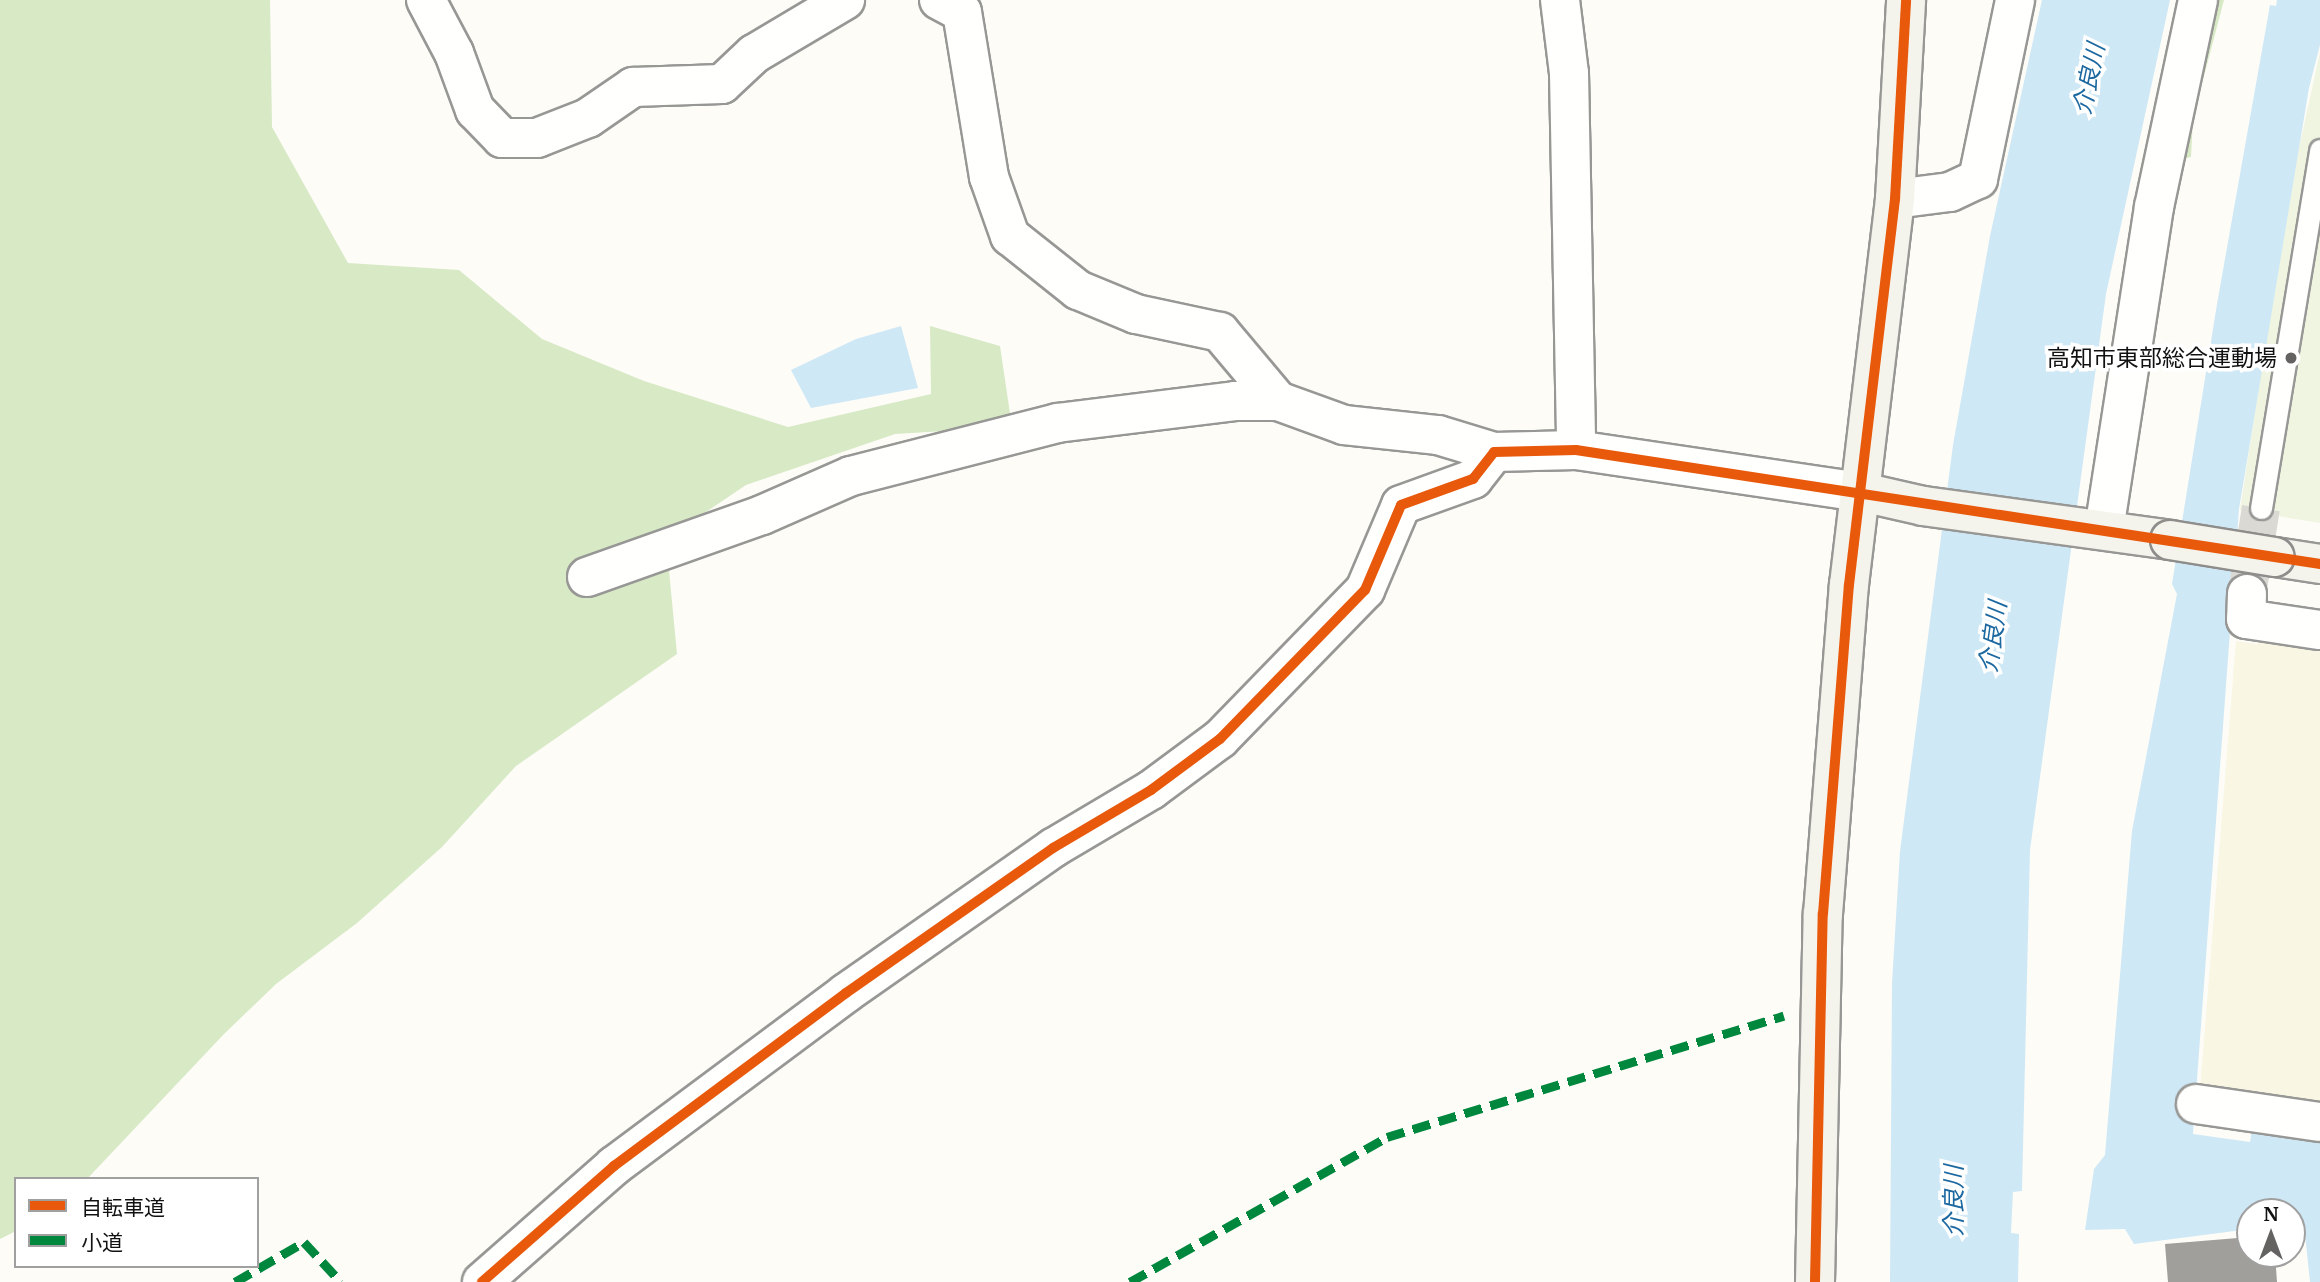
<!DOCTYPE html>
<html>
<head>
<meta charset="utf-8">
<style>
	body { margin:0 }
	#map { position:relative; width:2320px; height:1282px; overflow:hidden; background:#fdfcf7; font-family:Merriweather,"Noto Sans JP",serif }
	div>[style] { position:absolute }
	.farmland>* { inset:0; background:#f9f6e4 }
	.forest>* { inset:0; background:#d8e9c6 }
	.pitch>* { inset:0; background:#f0f5e2 }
	.water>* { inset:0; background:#cfe8f6 }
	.building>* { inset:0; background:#a19f9c }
	.street-tunnel>* { height:38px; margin-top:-19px; transform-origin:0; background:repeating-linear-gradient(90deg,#dad9d4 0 38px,transparent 0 57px) }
	.roads { filter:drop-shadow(2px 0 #979795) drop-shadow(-2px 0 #979795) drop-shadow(0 2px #979795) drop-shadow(0 -2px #979795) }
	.lane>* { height:21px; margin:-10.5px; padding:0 10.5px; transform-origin:10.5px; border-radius:10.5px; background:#fffffe }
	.street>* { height:38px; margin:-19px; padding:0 19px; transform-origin:19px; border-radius:19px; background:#fffffe }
	.secondary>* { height:38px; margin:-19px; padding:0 19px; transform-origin:19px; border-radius:19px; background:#f5f4ec }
	.bridges { filter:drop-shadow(2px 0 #8e8d8b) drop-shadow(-2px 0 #8e8d8b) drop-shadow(0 2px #8e8d8b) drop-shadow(0 -2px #8e8d8b) }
	.secondary-bridge>* { height:38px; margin:-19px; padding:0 19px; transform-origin:19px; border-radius:19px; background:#f5f4ec }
	.quiet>* { height:9px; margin-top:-4.5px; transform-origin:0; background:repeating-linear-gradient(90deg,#00873e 0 18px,transparent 0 27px) }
	.cycleway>* { height:10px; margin:-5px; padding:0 5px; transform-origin:5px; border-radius:5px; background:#e8590c }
	.dots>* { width:19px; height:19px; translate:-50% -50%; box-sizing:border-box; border:4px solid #fff; border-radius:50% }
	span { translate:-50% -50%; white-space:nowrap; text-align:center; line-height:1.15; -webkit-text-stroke:7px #fff; paint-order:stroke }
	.poi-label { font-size:23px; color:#111 }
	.right { translate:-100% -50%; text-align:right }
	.water-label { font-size:24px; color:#1c68a0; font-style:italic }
	.legend { position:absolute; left:14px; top:1177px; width:245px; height:91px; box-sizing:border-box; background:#fff; border:2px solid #a0a0a0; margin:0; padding:9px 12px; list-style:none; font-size:21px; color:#111 }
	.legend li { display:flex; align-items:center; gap:14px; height:35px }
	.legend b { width:35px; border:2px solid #a0a0a0 }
	.north { position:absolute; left:2236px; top:1198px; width:70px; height:70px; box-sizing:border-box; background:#fff; border:2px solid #a0a0a0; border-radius:50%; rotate:0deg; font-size:19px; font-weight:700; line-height:28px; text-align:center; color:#111 }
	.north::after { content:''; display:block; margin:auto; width:24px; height:32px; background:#646362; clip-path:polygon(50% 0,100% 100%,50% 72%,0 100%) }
</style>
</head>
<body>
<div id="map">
	<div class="farmland">
		<i style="clip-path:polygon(2271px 635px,2320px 642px,2320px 1107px,2200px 1090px,2236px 641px,2257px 644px)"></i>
	</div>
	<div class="forest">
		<i style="clip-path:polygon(0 0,270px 0,272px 127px,348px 263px,459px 270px,542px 339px,644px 381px,788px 427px,931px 394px,930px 326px,1000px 346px,1012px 427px,895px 434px,746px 485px,666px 539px,677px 654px,516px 766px,442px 847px,357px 923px,276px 984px,224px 1034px,87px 1179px,16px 1179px,16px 1231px,0 1239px)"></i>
		<i style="clip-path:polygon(2203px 0,2224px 0,2193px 118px,2191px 157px,2177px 160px)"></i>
	</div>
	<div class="pitch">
		<i style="clip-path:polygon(2320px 52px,2320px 523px,2240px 510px,2286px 207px)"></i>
	</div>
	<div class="water">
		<i style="clip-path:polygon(2042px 0,2170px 0,2106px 294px,2030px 850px,2022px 1191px,2013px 1192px,2011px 1233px,2019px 1234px,2018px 1282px,1890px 1282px,1892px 983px,1900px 851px,1953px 445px,1990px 236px)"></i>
		<i style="clip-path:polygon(2277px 0,2320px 0,2320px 45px,2309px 88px,2239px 509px,2193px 1134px,2250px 1142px,2252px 1129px,2320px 1138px,2320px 1282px,2310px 1282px,2305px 1234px,2300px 1223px,2292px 1224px,2292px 1212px,2250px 1212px,2250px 1229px,2134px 1244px,2125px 1229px,2085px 1230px,2094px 1169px,2105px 1155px,2132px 831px,2177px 594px,2172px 584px,2217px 304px,2270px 5px,2276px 6px)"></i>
		<i style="clip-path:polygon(901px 326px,918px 388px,811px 408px,791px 370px,856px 339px)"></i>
	</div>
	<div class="building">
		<i style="clip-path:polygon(2250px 1237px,2250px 1254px,2275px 1254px,2277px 1282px,2168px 1282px,2165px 1244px)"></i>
	</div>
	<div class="street-tunnel">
		<i style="left:2247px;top:594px;width:87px;rotate:-80.8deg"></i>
	</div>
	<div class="roads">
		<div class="lane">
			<i style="left:2261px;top:508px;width:363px;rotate:-80.6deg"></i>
		</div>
		<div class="street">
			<i style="left:426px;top:0;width:60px;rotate:62.2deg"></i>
			<i style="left:454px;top:53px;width:61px;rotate:69.8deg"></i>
			<i style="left:475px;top:110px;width:39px;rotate:46deg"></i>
			<i style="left:502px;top:138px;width:35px"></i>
			<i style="left:537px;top:138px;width:55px;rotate:-21.4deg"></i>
			<i style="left:588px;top:118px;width:55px;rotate:-34.6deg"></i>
			<i style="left:633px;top:87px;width:89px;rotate:-1.9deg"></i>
			<i style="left:722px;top:84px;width:44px;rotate:-43.2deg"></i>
			<i style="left:754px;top:54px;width:106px;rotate:-30.7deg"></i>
			<i style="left:939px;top:0;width:26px;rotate:28deg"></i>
			<i style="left:962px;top:12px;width:167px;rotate:80.7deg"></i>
			<i style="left:989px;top:177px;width:63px;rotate:70.4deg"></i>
			<i style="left:1010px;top:236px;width:87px;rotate:38.5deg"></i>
			<i style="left:1078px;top:290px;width:63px;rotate:22.5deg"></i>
			<i style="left:1136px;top:314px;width:86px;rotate:12.1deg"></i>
			<i style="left:1220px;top:332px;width:90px;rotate:50deg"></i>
			<i style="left:1560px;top:0;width:74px;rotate:83deg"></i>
			<i style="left:1569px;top:73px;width:377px;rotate:88.9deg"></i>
			<i style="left:1895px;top:199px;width:55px;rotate:-7.3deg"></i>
			<i style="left:1950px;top:192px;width:31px;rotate:-25deg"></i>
			<i style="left:1978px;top:179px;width:183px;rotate:-78.3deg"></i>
			<i style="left:2104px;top:530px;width:327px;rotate:-81.2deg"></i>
			<i style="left:2154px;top:207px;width:212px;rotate:-78deg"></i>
			<i style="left:587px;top:577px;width:186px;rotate:-19.5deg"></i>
			<i style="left:762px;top:515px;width:97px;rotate:-23.7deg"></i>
			<i style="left:851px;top:476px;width:213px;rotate:-14.4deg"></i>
			<i style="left:1057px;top:423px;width:179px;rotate:-7deg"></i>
			<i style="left:1235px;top:401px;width:43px"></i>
			<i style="left:1278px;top:401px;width:70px;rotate:20deg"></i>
			<i style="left:1344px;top:425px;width:95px;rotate:6.1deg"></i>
			<i style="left:1438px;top:435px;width:59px;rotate:16.9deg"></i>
			<i style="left:2247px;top:594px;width:25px;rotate:92deg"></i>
			<i style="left:2246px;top:619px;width:75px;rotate:8.5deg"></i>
			<i style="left:2196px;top:1104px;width:125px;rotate:8.3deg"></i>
			<i style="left:482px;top:1282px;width:176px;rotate:-41.3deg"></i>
			<i style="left:614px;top:1166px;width:289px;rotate:-36.7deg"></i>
			<i style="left:846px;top:993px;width:253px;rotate:-35deg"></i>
			<i style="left:1053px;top:848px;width:114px;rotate:-30.6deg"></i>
			<i style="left:1151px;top:790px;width:86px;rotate:-36.5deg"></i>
			<i style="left:1220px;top:739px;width:208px;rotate:-45.8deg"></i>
			<i style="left:1365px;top:590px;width:92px;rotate:-67deg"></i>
			<i style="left:1401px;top:505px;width:77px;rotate:-19.9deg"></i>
			<i style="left:1473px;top:479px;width:34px;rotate:-52deg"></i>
			<i style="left:1494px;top:452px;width:82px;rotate:-1.4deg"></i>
			<i style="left:1576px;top:450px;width:289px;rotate:8.4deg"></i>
		</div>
		<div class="secondary">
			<i style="left:1862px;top:492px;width:63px;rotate:12.9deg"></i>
			<i style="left:1923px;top:506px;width:249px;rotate:7.8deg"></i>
			<i style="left:2275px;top:557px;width:46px;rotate:8.8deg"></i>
			<i style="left:1815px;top:1282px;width:368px;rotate:-88.8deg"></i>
			<i style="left:1823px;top:914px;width:330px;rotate:-85.5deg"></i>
			<i style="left:1849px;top:585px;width:389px;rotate:-83.2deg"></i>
			<i style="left:1895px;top:199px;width:199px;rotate:-86.8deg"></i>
		</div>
	</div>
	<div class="bridges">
		<div class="secondary-bridge">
			<i style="left:2170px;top:540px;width:106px;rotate:9.2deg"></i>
		</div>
	</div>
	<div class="quiet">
		<i style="left:235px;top:1282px;width:80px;rotate:-30.1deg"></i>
		<i style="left:304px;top:1242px;width:54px;rotate:47.2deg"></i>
		<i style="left:1130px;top:1282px;width:295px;rotate:-29.4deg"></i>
		<i style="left:1387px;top:1137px;width:415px;rotate:-17deg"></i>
	</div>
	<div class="cycleway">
		<i style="left:482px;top:1282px;width:176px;rotate:-41.3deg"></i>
		<i style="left:614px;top:1166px;width:289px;rotate:-36.7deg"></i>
		<i style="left:846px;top:993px;width:253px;rotate:-35deg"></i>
		<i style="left:1053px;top:848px;width:114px;rotate:-30.6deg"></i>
		<i style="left:1151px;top:790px;width:86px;rotate:-36.5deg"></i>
		<i style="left:1220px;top:739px;width:208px;rotate:-45.8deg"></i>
		<i style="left:1365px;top:590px;width:92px;rotate:-67deg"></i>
		<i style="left:1401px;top:505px;width:77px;rotate:-19.9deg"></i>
		<i style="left:1473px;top:479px;width:34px;rotate:-52deg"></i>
		<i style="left:1494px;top:452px;width:82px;rotate:-1.4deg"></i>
		<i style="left:1576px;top:450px;width:753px;rotate:8.71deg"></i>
		<i style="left:1815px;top:1282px;width:368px;rotate:-88.8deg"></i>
		<i style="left:1823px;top:914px;width:330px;rotate:-85.5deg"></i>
		<i style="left:1849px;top:585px;width:389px;rotate:-83.2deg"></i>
		<i style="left:1895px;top:199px;width:199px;rotate:-86.8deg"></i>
	</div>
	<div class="dots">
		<i style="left:2291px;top:358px;background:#646362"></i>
	</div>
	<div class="poi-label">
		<span class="right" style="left:2277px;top:358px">高知市東部総合運動場</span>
	</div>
	<div class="water-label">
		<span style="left:2089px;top:79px;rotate:-78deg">介良川</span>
		<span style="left:1993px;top:637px;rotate:-82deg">介良川</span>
		<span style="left:1954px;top:1201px;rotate:-90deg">介良川</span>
	</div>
	<ul class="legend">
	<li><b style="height:9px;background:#e8590c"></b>自転車道</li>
	<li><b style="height:9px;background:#00873e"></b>小道</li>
	</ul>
	<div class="north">N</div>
</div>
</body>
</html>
